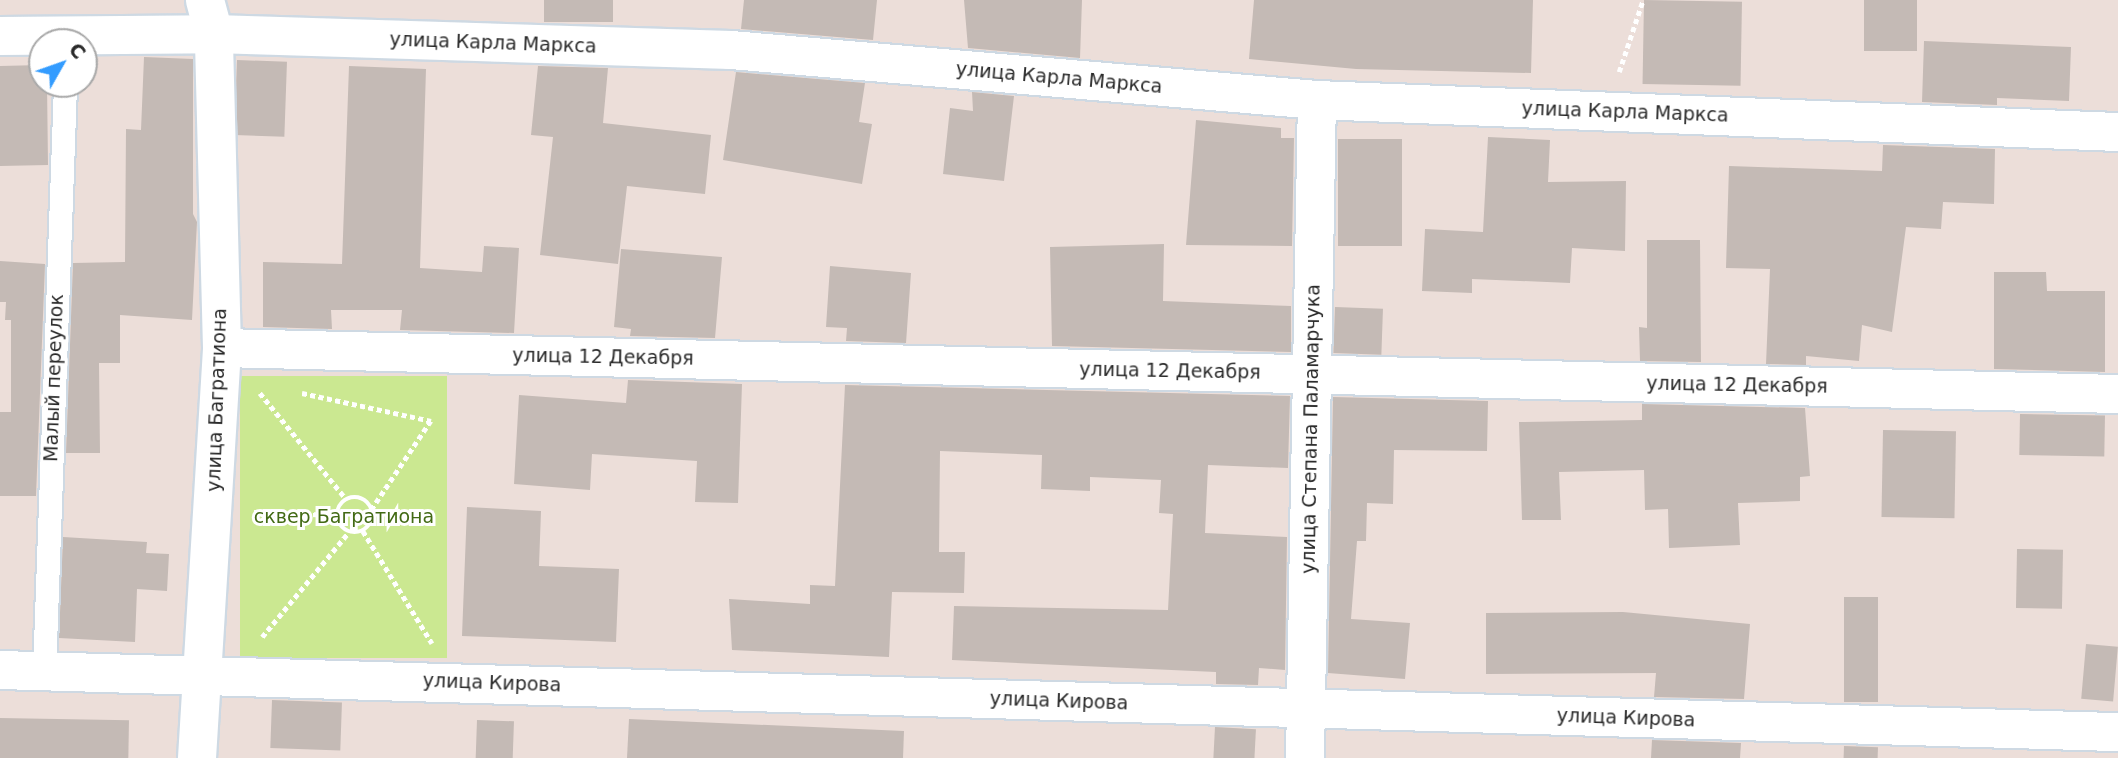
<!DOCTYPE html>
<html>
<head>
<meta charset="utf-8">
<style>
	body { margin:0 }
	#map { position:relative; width:2118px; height:758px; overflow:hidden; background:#ecded9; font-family:"DejaVu Sans",sans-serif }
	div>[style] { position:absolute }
	.green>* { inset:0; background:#cbe891; transform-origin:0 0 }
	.building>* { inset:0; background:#c4bab5; transform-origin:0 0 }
	.path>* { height:4.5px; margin-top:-2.25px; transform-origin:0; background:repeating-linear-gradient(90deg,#fff 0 5px,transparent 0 8.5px) }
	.path>.ring { margin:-2.25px; padding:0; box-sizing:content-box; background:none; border:4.5px solid #fff; border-radius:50% }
	.roads { filter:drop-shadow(2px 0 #ced9e3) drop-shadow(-2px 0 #ced9e3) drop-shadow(0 2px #ced9e3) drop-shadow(0 -2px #ced9e3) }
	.lane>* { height:23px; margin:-11.5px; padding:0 11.5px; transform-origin:11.5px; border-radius:11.5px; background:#fff }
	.street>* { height:38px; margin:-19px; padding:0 19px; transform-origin:19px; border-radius:19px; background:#fff }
	.secondary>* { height:38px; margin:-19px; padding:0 19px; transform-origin:19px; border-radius:19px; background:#fff }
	span { translate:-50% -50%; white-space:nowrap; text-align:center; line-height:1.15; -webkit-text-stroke:6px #fff; paint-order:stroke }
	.street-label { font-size:19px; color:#292929 }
	.park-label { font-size:19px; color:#426a14 }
	.north { position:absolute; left:28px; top:28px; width:70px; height:70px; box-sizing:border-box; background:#fff; border:2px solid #a9a9a9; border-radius:50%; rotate:50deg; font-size:19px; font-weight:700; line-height:28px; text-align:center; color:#292929 }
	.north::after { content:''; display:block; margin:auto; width:24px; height:32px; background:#339cff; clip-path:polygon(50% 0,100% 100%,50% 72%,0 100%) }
</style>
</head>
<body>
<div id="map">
	<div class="green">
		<i style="left:240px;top:376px;width:207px;height:282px"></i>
	</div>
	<div class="building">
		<i style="left:544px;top:0;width:69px;height:22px"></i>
		<i style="clip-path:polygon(744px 0,877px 0,873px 40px,741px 29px)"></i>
		<i style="clip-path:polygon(964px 0,1082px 0,1080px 58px,968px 48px)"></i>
		<i style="clip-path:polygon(1254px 0,1533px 0,1531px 73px,1356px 69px,1249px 59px)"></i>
		<i style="left:1644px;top:0;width:98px;height:84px;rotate:1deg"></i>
		<i style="left:1864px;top:0;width:53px;height:51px"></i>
		<i style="clip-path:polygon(1924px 41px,2071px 47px,2069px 101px,1997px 98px,1997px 105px,1922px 102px)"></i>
		<i style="clip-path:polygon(144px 57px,193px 59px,193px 214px,197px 222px,192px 320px,120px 315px,120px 363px,99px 363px,100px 453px,66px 453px,73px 263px,125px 262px,126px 129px,141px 130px)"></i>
		<i style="left:237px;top:60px;width:50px;height:75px;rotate:2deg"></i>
		<i style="clip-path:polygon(42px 65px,42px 84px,47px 84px,48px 165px,0 166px,0 66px)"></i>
		<i style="clip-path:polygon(349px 66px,426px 69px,420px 268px,482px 272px,484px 246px,519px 248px,514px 333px,400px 330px,402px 310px,331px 310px,332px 329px,263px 327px,263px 262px,342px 264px)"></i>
		<i style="clip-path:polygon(538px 66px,608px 68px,603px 123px,711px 135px,705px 194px,627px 186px,618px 264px,540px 255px,553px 137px,531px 135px)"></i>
		<i style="clip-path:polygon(736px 72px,865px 83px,859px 122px,872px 124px,862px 184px,723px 160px)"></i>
		<i style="clip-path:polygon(972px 92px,1014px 96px,1004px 181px,943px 174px,950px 108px,973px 111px)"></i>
		<i style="clip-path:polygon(1196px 120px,1281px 128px,1281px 138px,1294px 138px,1292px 246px,1186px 245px)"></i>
		<i style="clip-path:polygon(1488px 137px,1550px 140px,1548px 182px,1626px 181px,1625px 251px,1572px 248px,1570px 283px,1472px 279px,1472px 293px,1422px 291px,1425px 229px,1483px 232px)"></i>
		<i style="left:1338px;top:139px;width:64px;height:107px"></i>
		<i style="clip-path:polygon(1883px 145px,1995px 149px,1994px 204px,1943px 202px,1941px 229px,1906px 227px,1892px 332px,1862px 325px,1859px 361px,1806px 356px,1806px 365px,1766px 364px,1770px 269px,1726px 268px,1729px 166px,1882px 171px)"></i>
		<i style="clip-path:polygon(1647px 240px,1700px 240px,1701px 362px,1640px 361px,1639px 327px,1647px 328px)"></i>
		<i style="clip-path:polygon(1164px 244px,1163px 301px,1291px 306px,1291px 352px,1052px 346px,1050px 247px)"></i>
		<i style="clip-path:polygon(621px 249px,722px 257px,715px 338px,630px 336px,631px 329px,614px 327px)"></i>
		<i style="clip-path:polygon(0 261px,45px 264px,36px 496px,0 496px,0 412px,11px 412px,11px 320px,5px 320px,6px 302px,0 302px)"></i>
		<i style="clip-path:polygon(830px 266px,911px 273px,906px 343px,846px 341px,847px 328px,826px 327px)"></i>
		<i style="clip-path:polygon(1994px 272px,2046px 272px,2047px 291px,2105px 291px,2105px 372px,1994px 369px)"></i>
		<i style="left:1335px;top:307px;width:48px;height:46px;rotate:2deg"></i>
		<i style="clip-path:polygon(628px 380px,742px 384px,738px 503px,695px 502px,697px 461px,592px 454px,590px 490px,514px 484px,519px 395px,626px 403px)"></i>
		<i style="clip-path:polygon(845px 385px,1290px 396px,1288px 468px,1208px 465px,1205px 533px,1287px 537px,1285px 670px,1259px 668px,1258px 685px,1216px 684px,1216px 672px,952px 660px,954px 606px,1168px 610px,1173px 514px,1159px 513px,1161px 480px,1090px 477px,1090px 491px,1041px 489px,1042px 455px,940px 451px,939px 552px,965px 552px,964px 593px,892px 592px,889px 657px,732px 650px,729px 599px,810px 604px,810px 585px,835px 586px)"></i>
		<i style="clip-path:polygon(1333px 397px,1488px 401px,1487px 451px,1394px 450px,1393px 504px,1367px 503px,1366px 541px,1357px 541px,1351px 619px,1410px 623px,1405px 679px,1328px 673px)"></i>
		<i style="clip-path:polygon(1642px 404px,1805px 408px,1810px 476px,1800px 477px,1800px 501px,1738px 503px,1740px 545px,1669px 548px,1668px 509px,1645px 510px,1644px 470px,1559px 472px,1561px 520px,1522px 520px,1519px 422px,1642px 420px)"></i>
		<i style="left:2020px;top:414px;width:85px;height:41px;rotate:1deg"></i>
		<i style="left:1883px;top:430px;width:73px;height:87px;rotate:1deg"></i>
		<i style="clip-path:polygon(467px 507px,541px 511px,539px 566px,619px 569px,616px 642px,462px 636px)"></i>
		<i style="clip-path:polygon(63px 537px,147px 542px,146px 553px,169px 554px,167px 591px,137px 589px,135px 642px,59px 638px)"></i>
		<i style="left:2017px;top:549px;width:46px;height:59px;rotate:1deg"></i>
		<i style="left:1844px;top:597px;width:34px;height:105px"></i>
		<i style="clip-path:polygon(1623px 612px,1750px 624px,1744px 699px,1654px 697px,1656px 673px,1486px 674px,1486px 613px)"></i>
		<i style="left:2086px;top:644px;width:32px;height:55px;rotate:5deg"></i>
		<i style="left:272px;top:700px;width:70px;height:48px;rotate:2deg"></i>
		<i style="left:0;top:718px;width:129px;height:40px;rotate:1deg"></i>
		<i style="clip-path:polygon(629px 719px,904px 731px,903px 758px,627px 758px)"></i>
		<i style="left:477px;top:720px;width:37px;height:38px;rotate:2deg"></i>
		<i style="left:1215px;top:727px;width:41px;height:31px;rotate:3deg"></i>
		<i style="clip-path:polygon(1652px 740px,1741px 743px,1740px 758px,1651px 758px)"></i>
		<i style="left:1844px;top:746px;width:34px;height:12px;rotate:2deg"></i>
	</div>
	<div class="path">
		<i style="left:1619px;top:72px;width:76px;rotate:-71.6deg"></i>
		<i style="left:260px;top:393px;width:138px;rotate:50.9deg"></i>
		<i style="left:302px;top:393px;width:132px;rotate:12.2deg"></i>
		<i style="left:431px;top:421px;width:106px;rotate:123.8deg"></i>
		<i class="ring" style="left:337px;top:497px;width:31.5px;height:31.5px"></i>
		<i style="left:254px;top:512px;width:83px;rotate:2.1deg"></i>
		<i style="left:363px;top:531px;width:132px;rotate:58.4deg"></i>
		<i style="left:262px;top:637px;width:136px;rotate:-50.4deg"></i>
	</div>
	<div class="roads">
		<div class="lane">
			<i style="left:44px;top:672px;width:588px;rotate:-87.95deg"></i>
		</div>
		<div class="street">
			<i style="left:0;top:36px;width:214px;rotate:-0.5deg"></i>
			<i style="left:214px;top:34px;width:517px;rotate:1.77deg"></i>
			<i style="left:731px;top:50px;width:588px;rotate:4.88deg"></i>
			<i style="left:1317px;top:100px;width:802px;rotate:2.29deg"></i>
			<i style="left:222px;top:348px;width:1897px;rotate:1.39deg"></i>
			<i style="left:0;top:670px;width:2119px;rotate:1.68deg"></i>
			<i style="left:1305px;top:758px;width:658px;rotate:-88.96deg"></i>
		</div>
		<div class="secondary">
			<i style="left:197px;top:758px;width:411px;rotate:-86.5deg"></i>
			<i style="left:222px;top:348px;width:314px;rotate:-91.5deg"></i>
			<i style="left:214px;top:34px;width:35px;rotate:-105deg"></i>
		</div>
	</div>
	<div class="street-label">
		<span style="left:493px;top:43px;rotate:2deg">улица Карла Маркса</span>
		<span style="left:1059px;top:78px;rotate:5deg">улица Карла Маркса</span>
		<span style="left:1625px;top:112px;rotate:2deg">улица Карла Маркса</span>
		<span style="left:603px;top:357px;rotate:1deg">улица 12 Декабря</span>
		<span style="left:1170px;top:371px;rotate:1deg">улица 12 Декабря</span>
		<span style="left:54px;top:378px;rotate:-88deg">Малый переулок</span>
		<span style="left:1737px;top:385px;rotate:1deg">улица 12 Декабря</span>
		<span style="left:217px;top:400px;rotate:-88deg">улица Багратиона</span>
		<span style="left:1311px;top:429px;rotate:-89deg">улица Степана Паламарчука</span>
		<span style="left:492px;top:683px;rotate:2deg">улица Кирова</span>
		<span style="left:1059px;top:701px;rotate:2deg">улица Кирова</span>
		<span style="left:1626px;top:718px;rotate:2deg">улица Кирова</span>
	</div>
	<div class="park-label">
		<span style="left:344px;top:517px">сквер Багратиона</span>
	</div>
	<div class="north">С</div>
</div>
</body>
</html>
